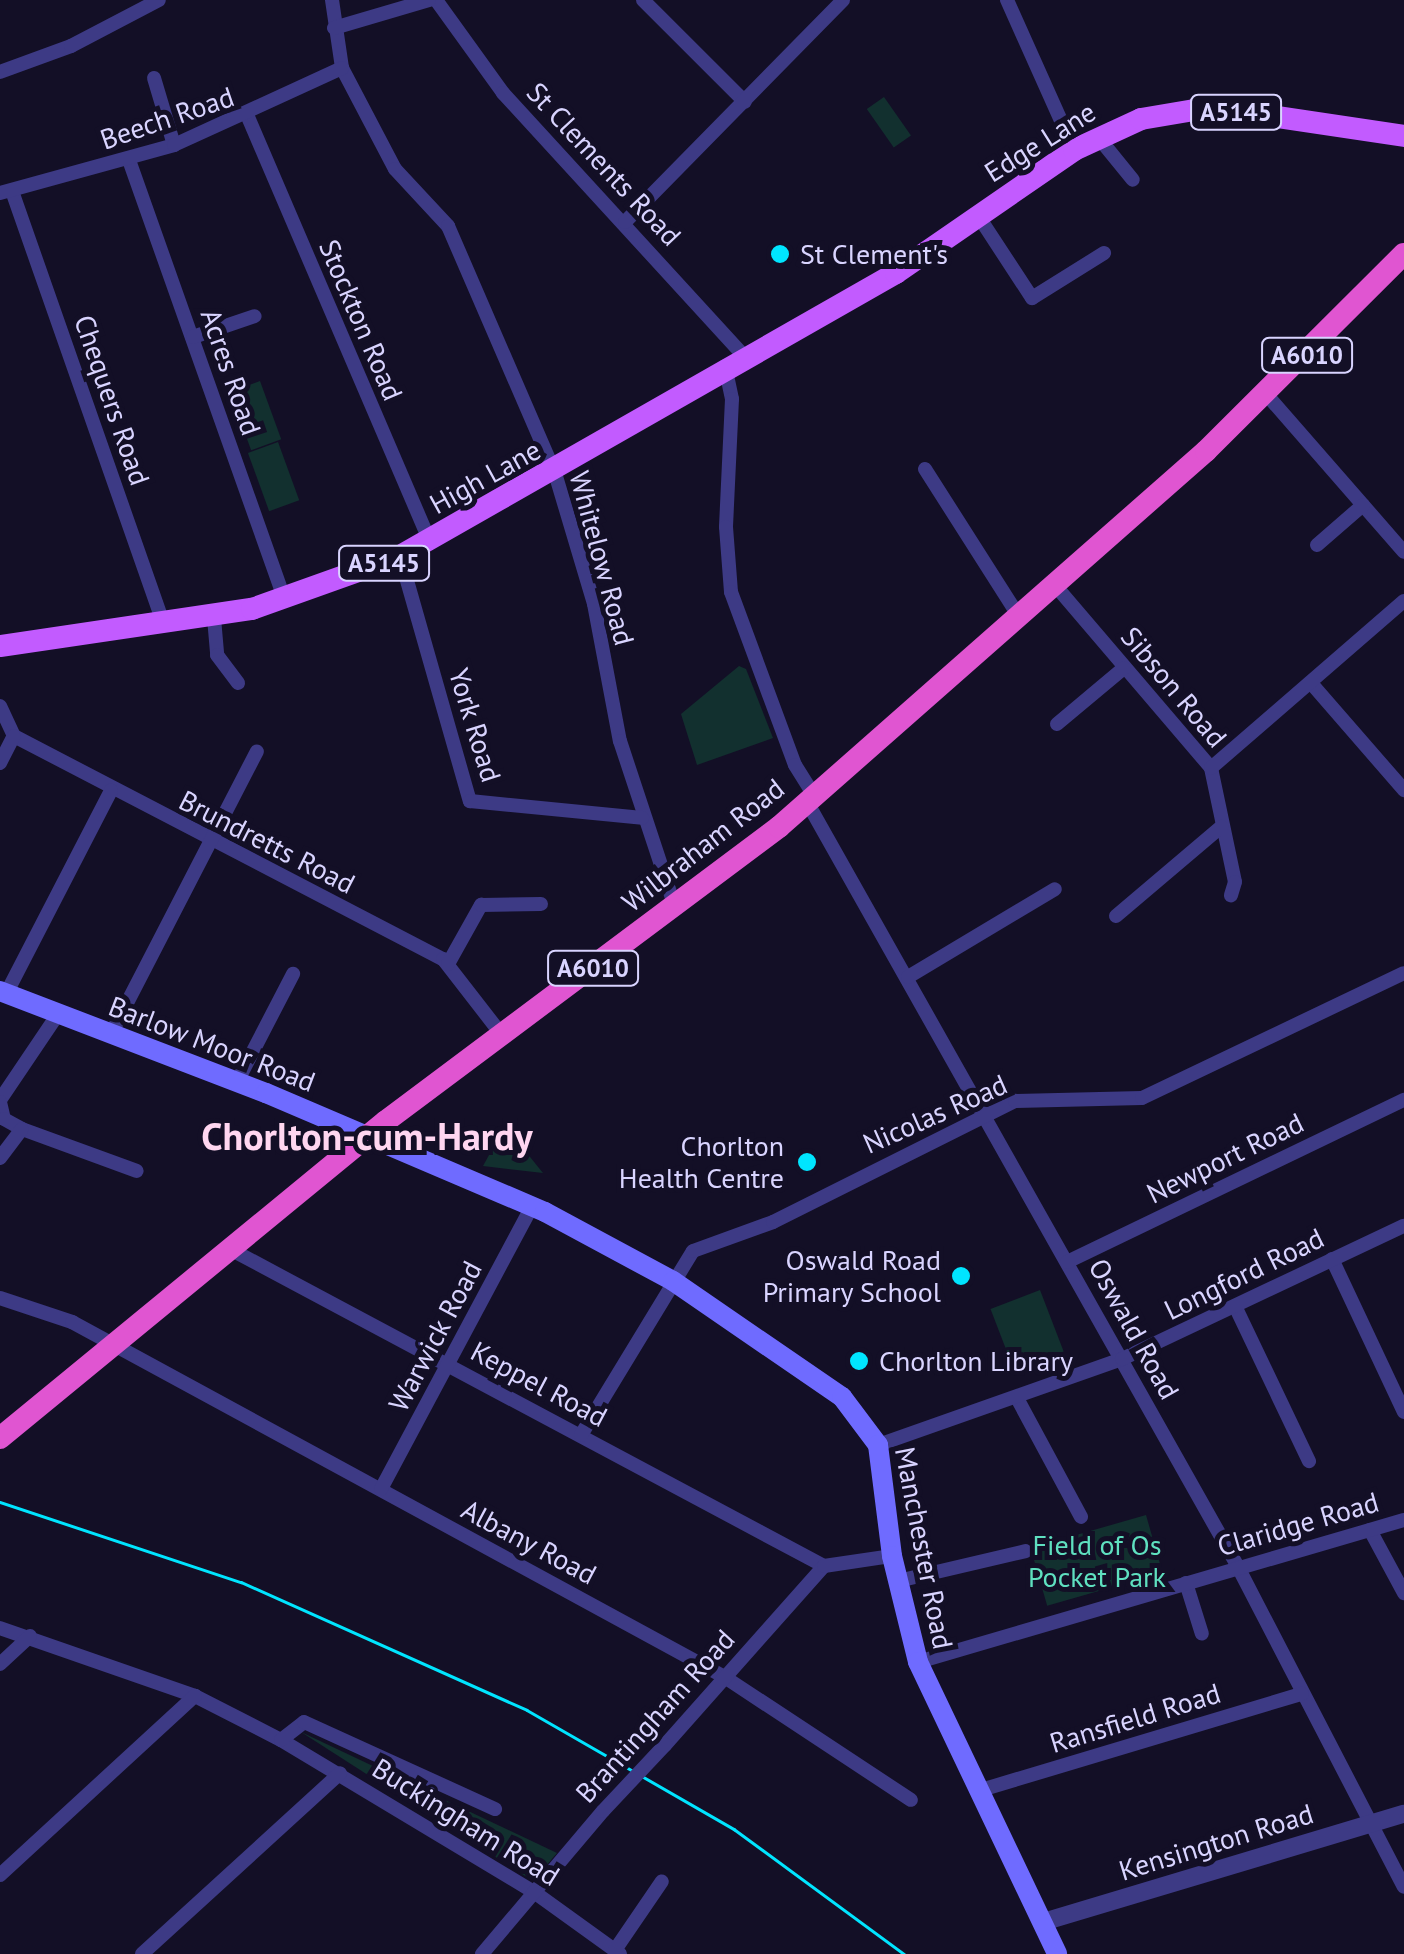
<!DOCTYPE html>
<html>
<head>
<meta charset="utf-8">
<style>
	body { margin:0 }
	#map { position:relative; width:1404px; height:1954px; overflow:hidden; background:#130f26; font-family:"PT Sans",sans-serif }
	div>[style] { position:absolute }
	.green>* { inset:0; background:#12302f; transform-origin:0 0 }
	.minor>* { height:14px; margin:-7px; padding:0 7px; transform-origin:7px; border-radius:7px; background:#3d3a85 }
	.tertiary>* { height:18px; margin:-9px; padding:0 9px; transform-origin:9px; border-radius:9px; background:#3d3a85 }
	.secondary>* { height:20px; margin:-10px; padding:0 10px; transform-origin:10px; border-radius:10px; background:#6f6bff }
	.primary>* { height:22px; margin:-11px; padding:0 11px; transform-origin:11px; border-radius:11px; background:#c25bff }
	.trunk>* { height:22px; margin:-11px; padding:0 11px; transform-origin:11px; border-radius:11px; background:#e055d1 }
	.tram>* { height:2.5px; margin:-1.25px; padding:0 1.25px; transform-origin:1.25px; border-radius:1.25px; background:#00e5ff }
	.minor-bridge>* { height:14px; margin:-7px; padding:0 7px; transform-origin:7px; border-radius:7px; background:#3d3a85 }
	.dots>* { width:28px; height:28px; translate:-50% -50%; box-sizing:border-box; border:5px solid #130f26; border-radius:50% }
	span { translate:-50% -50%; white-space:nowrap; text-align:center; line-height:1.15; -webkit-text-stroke:10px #130f26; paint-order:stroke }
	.shield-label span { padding:2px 8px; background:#130f26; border:2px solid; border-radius:8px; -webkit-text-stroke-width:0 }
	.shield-label { font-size:25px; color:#d9d4ff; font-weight:700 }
	.street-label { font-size:28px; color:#d9d4ff }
	.poi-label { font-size:28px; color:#d9d4ff }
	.left { translate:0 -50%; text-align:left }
	.right { translate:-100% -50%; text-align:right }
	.park-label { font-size:28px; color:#5fe0c0 }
	.district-label { font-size:38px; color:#ffd6f0; font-weight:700 }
</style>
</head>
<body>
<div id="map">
	<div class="green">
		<i style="left:884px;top:97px;width:47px;height:21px;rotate:55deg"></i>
		<i style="left:260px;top:381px;width:62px;height:32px;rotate:70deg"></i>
		<i style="left:278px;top:442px;width:62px;height:32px;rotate:70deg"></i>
		<i style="clip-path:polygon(739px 666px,746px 669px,773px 738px,697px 765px,681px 714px)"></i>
		<i style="clip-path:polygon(505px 1126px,543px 1173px,483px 1166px)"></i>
		<i style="left:1040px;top:1290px;width:66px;height:53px;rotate:69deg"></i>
		<i style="left:1146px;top:1515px;width:60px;height:120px;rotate:74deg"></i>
		<i style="clip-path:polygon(301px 1732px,557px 1853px,533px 1881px)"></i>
	</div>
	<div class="minor">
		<i style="left:332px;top:0;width:69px;rotate:81.6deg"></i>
		<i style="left:342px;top:68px;width:114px;rotate:62.3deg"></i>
		<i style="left:395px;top:169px;width:78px;rotate:47.1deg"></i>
		<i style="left:448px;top:226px;width:269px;rotate:66.6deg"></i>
		<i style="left:555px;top:473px;width:137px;rotate:73.4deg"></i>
		<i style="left:594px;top:604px;width:139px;rotate:79.3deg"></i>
		<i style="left:620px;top:741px;width:175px;rotate:71.7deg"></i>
		<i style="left:436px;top:0;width:115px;rotate:54.2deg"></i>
		<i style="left:503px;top:93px;width:357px;rotate:47.5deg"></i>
		<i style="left:643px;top:0;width:144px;rotate:45deg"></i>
		<i style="left:1007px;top:0;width:164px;rotate:65.9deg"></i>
		<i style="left:334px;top:28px;width:99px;rotate:-16.4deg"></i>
		<i style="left:0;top:72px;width:76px;rotate:-20.1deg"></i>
		<i style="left:71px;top:46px;width:99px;rotate:-27.6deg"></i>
		<i style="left:154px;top:78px;width:70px;rotate:73.4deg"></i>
		<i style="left:248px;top:117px;width:462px;rotate:66.8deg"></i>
		<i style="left:1098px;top:137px;width:55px;rotate:50.9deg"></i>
		<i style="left:129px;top:160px;width:467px;rotate:70.5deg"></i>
		<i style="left:12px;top:191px;width:460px;rotate:70.7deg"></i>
		<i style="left:0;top:193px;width:180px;rotate:-15.4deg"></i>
		<i style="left:174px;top:145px;width:185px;rotate:-24.6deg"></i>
		<i style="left:979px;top:217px;width:97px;rotate:56.8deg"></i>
		<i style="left:1032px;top:298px;width:85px;rotate:-32deg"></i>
		<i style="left:625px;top:222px;width:311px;rotate:-45.5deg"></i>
		<i style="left:193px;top:337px;width:65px;rotate:-18.7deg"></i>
		<i style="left:725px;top:366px;width:34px;rotate:78deg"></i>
		<i style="left:732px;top:399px;width:128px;rotate:92.7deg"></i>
		<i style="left:726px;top:527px;width:65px;rotate:85.6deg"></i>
		<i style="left:731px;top:592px;width:184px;rotate:69.7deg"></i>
		<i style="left:795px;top:765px;width:36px;rotate:58deg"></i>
		<i style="left:1267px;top:395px;width:208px;rotate:48.9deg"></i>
		<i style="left:925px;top:469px;width:173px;rotate:57.5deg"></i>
		<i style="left:1317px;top:545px;width:61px;rotate:-41deg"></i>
		<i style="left:400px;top:556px;width:255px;rotate:74.1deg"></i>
		<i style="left:470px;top:801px;width:173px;rotate:5.6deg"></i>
		<i style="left:1054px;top:584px;width:242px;rotate:49.5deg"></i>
		<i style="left:1211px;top:768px;width:116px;rotate:78.1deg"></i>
		<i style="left:1235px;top:882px;width:14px;rotate:107deg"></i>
		<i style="left:214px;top:618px;width:37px;rotate:85deg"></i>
		<i style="left:217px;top:655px;width:35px;rotate:53deg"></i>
		<i style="left:1311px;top:683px;width:142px;rotate:49deg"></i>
		<i style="left:0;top:706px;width:33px;rotate:65deg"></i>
		<i style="left:14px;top:736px;width:483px;rotate:27.5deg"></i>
		<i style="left:443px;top:959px;width:96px;rotate:52.2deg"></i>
		<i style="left:1057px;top:724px;width:87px;rotate:-39.9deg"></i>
		<i style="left:0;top:763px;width:30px;rotate:-63deg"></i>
		<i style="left:1211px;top:768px;width:255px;rotate:-40.9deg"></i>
		<i style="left:807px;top:802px;width:878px;rotate:60.6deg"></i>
		<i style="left:1238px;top:1567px;width:360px;rotate:62.6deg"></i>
		<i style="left:1116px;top:916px;width:138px;rotate:-40.3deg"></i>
		<i style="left:448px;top:964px;width:68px;rotate:-60.8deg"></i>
		<i style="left:481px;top:905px;width:60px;rotate:-1deg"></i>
		<i style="left:908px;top:977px;width:171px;rotate:-30.9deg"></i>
		<i style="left:6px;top:994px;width:229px;rotate:-62.7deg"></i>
		<i style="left:111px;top:1034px;width:318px;rotate:-62.7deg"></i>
		<i style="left:237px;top:1082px;width:122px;rotate:-62.6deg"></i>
		<i style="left:0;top:1100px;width:104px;rotate:-56deg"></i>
		<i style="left:0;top:1102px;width:17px;rotate:77deg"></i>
		<i style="left:4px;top:1119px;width:21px;rotate:29deg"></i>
		<i style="left:22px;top:1129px;width:122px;rotate:20.1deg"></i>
		<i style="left:0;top:1158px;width:36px;rotate:-53deg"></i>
		<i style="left:230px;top:1249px;width:673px;rotate:28.09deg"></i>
		<i style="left:1332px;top:1259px;width:169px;rotate:64.8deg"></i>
		<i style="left:1067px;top:1262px;width:374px;rotate:-25.7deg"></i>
		<i style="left:0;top:1298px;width:76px;rotate:18.4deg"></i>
		<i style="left:72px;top:1322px;width:741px;rotate:28.54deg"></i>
		<i style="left:723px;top:1676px;width:225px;rotate:33.4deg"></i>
		<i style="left:1235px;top:1306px;width:172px;rotate:64.5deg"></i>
		<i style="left:1017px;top:1398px;width:135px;rotate:61.7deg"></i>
		<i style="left:581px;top:1435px;width:215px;rotate:-58.7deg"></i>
		<i style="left:693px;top:1251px;width:85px;rotate:-19.9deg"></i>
		<i style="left:773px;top:1222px;width:271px;rotate:-26.6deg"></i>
		<i style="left:1015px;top:1101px;width:127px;rotate:-1.4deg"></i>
		<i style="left:1142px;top:1098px;width:290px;rotate:-25.5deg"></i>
		<i style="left:878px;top:1445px;width:259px;rotate:-19.4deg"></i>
		<i style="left:1122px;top:1359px;width:312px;rotate:-25.3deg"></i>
		<i style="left:381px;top:1489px;width:321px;rotate:-61.9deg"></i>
		<i style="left:1370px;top:1530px;width:72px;rotate:61.6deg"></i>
		<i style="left:898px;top:1581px;width:131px;rotate:-13.2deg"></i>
		<i style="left:1186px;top:1583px;width:53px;rotate:72.6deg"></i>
		<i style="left:0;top:1628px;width:207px;rotate:19.2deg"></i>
		<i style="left:195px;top:1696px;width:97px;rotate:27.1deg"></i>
		<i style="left:281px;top:1740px;width:295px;rotate:31deg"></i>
		<i style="left:534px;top:1892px;width:106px;rotate:35.8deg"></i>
		<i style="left:918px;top:1662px;width:506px;rotate:-16.29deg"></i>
		<i style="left:0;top:1664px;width:41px;rotate:-43deg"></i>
		<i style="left:281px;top:1740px;width:29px;rotate:-38deg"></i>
		<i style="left:304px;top:1722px;width:210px;rotate:24.5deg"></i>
		<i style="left:665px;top:1745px;width:239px;rotate:-48.4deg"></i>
		<i style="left:824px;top:1566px;width:69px;rotate:-8.4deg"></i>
		<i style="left:981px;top:1790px;width:335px;rotate:-16.7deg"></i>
		<i style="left:0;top:1875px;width:265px;rotate:-42.6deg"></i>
		<i style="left:615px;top:1950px;width:83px;rotate:-55.7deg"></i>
		<i style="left:142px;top:1954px;width:268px;rotate:-42.4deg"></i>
		<i style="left:482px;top:1954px;width:187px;rotate:-49.8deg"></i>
	</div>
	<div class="tertiary">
		<i style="left:1043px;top:1922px;width:377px;rotate:-16.7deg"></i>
	</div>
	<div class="secondary">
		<i style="left:0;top:991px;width:285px;rotate:21deg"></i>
		<i style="left:266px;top:1093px;width:303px;rotate:23.1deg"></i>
		<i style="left:545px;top:1212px;width:145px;rotate:28.3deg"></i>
		<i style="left:673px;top:1281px;width:205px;rotate:34.5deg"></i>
		<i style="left:842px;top:1397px;width:60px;rotate:53.1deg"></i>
		<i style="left:878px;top:1445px;width:112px;rotate:82.8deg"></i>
		<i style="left:892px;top:1556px;width:109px;rotate:76.2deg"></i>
		<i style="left:918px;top:1662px;width:323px;rotate:64.5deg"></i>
	</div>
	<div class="primary">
		<i style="left:0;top:646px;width:255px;rotate:-8.4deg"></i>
		<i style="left:252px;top:609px;width:157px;rotate:-19.7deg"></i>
		<i style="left:400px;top:556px;width:571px;rotate:-29.71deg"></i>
		<i style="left:896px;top:273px;width:216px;rotate:-34.6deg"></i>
		<i style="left:1074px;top:150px;width:74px;rotate:-24.8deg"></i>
		<i style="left:1141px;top:119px;width:54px;rotate:-9.6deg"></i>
		<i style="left:1194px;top:110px;width:50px;rotate:2.3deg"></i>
		<i style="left:1244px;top:112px;width:162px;rotate:8.5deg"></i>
	</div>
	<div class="trunk">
		<i style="left:0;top:1438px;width:499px;rotate:-39.4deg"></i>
		<i style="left:386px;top:1121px;width:491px;rotate:-36.8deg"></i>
		<i style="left:779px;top:827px;width:569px;rotate:-41.37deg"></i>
		<i style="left:1206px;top:451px;width:279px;rotate:-44.9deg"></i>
	</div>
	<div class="tram">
		<i style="left:0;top:1502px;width:254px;rotate:18.4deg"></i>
		<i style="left:241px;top:1582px;width:313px;rotate:24.1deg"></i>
		<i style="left:527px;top:1710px;width:239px;rotate:29.9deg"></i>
		<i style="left:734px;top:1829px;width:211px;rotate:36.3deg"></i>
	</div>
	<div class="minor-bridge">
		<i style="left:603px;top:1811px;width:91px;rotate:-46.8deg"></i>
	</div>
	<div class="dots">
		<i style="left:780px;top:254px;background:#00e5ff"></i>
		<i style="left:807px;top:1162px;background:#00e5ff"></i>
		<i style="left:961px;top:1276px;background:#00e5ff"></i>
		<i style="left:859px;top:1361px;background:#00e5ff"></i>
	</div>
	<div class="shield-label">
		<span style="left:1236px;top:112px">A5145</span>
		<span style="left:1307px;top:355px">A6010</span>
		<span style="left:384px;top:563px">A5145</span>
		<span style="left:593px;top:968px">A6010</span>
	</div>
	<div class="street-label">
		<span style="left:167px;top:118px;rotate:-19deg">Beech Road</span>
		<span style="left:1040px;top:142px;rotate:-32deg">Edge Lane</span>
		<span style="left:604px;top:164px;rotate:47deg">St Clements Road</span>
		<span style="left:361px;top:320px;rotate:67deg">Stockton Road</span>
		<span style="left:231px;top:372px;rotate:71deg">Acres Road</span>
		<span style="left:112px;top:400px;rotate:71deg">Chequers Road</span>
		<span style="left:485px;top:477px;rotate:-29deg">High Lane</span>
		<span style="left:602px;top:558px;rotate:75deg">Whitelow Road</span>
		<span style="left:1174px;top:687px;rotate:50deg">Sibson Road</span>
		<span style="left:475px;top:725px;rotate:73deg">York Road</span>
		<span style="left:267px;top:842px;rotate:27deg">Brundretts Road</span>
		<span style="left:703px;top:845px;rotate:-38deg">Wilbraham Road</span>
		<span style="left:212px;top:1044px;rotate:21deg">Barlow Moor Road</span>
		<span style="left:935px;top:1114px;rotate:-24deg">Nicolas Road</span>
		<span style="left:1225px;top:1158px;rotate:-26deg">Newport Road</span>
		<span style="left:1244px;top:1274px;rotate:-26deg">Longford Road</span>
		<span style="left:1134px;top:1329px;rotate:61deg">Oswald Road</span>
		<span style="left:435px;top:1336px;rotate:-62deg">Warwick Road</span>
		<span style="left:539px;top:1384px;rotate:28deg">Keppel Road</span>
		<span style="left:1298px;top:1524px;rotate:-16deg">Claridge Road</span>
		<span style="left:529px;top:1542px;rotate:28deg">Albany Road</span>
		<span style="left:924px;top:1548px;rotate:79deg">Manchester Road</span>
		<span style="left:655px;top:1716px;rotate:-48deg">Brantingham Road</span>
		<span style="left:1135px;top:1718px;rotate:-17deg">Ransfield Road</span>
		<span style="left:466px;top:1822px;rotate:32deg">Buckingham Road</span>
		<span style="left:1216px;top:1842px;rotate:-17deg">Kensington Road</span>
	</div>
	<div class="poi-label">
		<span class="left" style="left:800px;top:254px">St Clement's</span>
		<span class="right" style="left:784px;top:1162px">Chorlton<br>Health Centre</span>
		<span class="right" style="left:941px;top:1276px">Oswald Road<br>Primary School</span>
		<span class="left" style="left:879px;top:1361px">Chorlton Library</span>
	</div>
	<div class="park-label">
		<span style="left:1097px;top:1561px">Field of Os<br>Pocket Park</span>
	</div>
	<div class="district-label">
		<span style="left:367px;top:1136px">Chorlton-cum-Hardy</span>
	</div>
</div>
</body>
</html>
